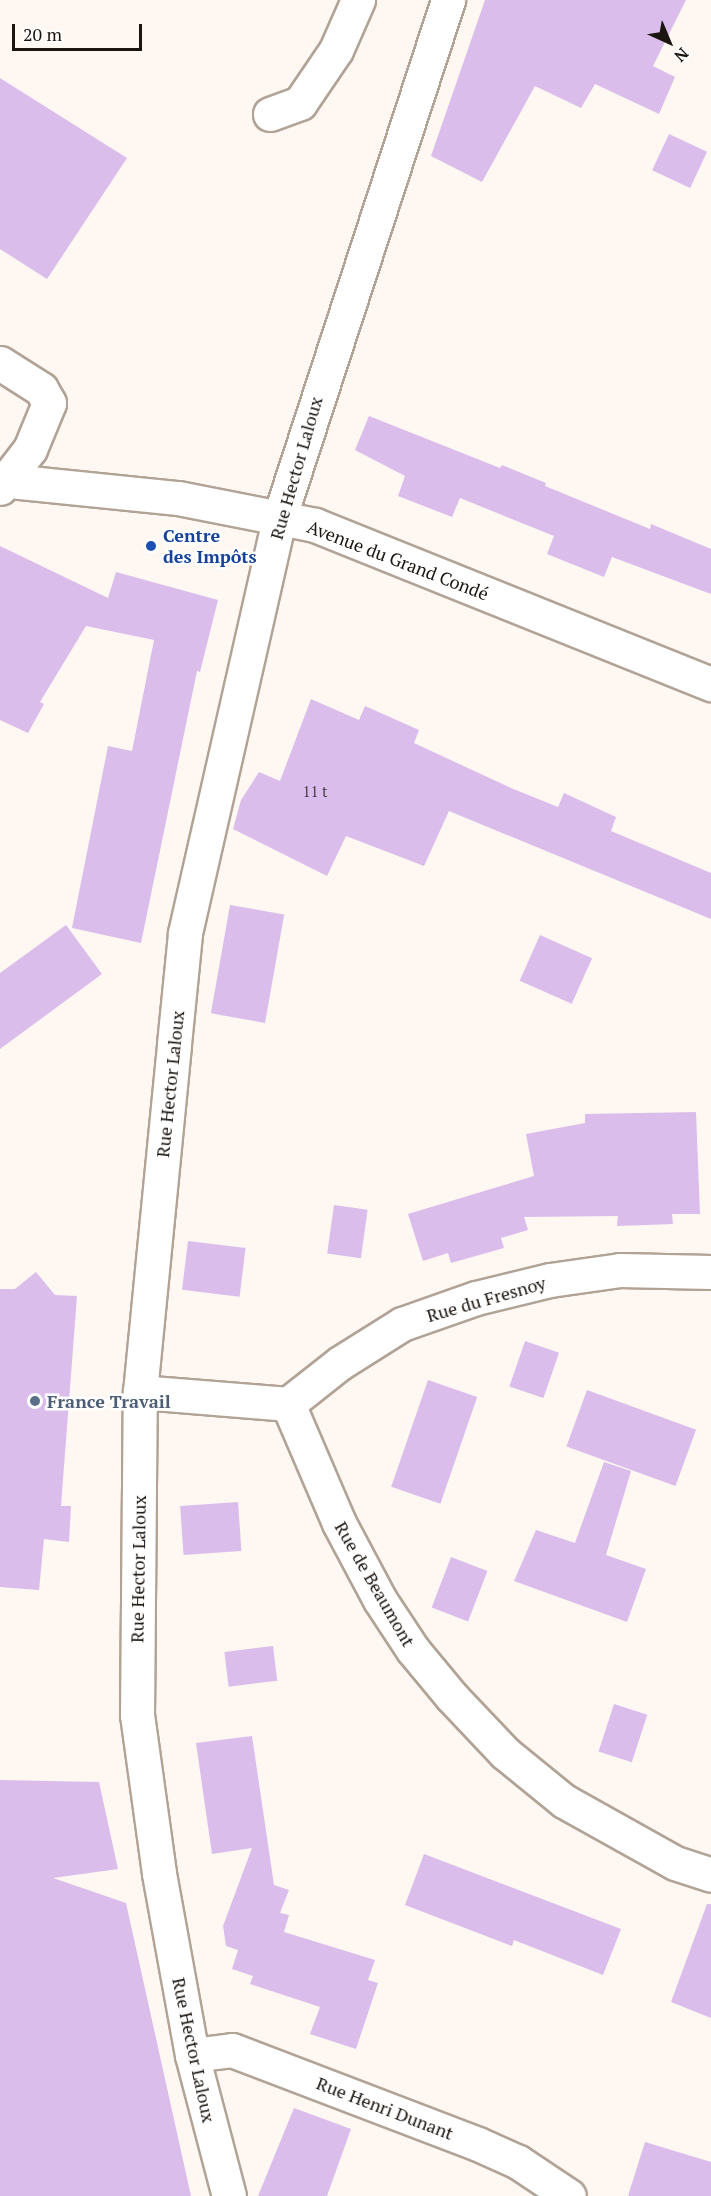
<!DOCTYPE html>
<html>
<head>
<meta charset="utf-8">
<style>
	body { margin:0 }
	#map { position:relative; width:711px; height:2196px; overflow:hidden; background:#fef7f2; font-family:"PT Serif",serif }
	div>[style] { position:absolute }
	.building>* { inset:0; background:#dbbdeb; transform-origin:0 0 }
	.roads { filter:drop-shadow(2px 0 #b1a396) drop-shadow(-2px 0 #b1a396) drop-shadow(0 2px #b1a396) drop-shadow(0 -2px #b1a396) }
	.minor>* { height:33px; margin:-16.5px; padding:0 16.5px; transform-origin:16.5px; border-radius:16.5px; background:#fff }
	.tertiary>* { height:33px; margin:-16.5px; padding:0 16.5px; transform-origin:16.5px; border-radius:16.5px; background:#fff }
	.dots>* { width:16px; height:16px; translate:-50% -50%; box-sizing:border-box; border:3px solid #fff; border-radius:50% }
	span { translate:-50% -50%; white-space:nowrap; text-align:center; line-height:1.15; -webkit-text-stroke:5px #fff; paint-order:stroke }
	.number-label { font-size:15px; color:#4b3f47 }
	.number-label span { -webkit-text-stroke-width:0 }
	.street-label { font-size:18px; color:#1b1510 }
	.transit-label { font-size:18px; color:#164399; font-weight:700 }
	.left { translate:0 -50%; text-align:left }
	.service-label { font-size:18px; color:#4e5e75; font-weight:700 }
	.north { position:absolute; left:639px; top:12px; width:60px; height:60px; -webkit-text-stroke:4px #fff; paint-order:stroke; rotate:136deg; font-size:16px; font-weight:700; line-height:24px; text-align:center; color:#1b1510 }
	.north::after { content:''; display:block; margin:auto; width:21px; height:27px; background:#1b1510; clip-path:polygon(50% 0,100% 100%,50% 72%,0 100%) }
	.scale { position:absolute; left:12px; top:24px; width:130px; height:27px; box-sizing:border-box; border:3px solid #1b1510; border-top:0; padding-left:8px; font-size:18px; line-height:21px; white-space:nowrap; color:#1b1510; -webkit-text-stroke:4px #fff; paint-order:stroke }
</style>
</head>
<body>
<div id="map">
	<div class="building">
		<i style="clip-path:polygon(485px 0,686px 0,653px 66px,675px 77px,659px 114px,595px 84px,581px 108px,535px 86px,482px 182px,431px 156px)"></i>
		<i style="clip-path:polygon(0 78px,127px 158px,47px 279px,0 249px)"></i>
		<i style="left:669px;top:134px;width:42px;height:40px;rotate:25deg"></i>
		<i style="clip-path:polygon(369px 416px,500px 468px,502px 465px,546px 483px,545px 486px,650px 529px,651px 524px,711px 549px,711px 594px,612px 557px,604px 577px,547px 554px,554px 536px,460px 498px,452px 517px,398px 496px,405px 476px,355px 450px)"></i>
		<i style="clip-path:polygon(0 546px,108px 598px,116px 572px,218px 600px,200px 672px,197px 671px,141px 943px,72px 928px,108px 746px,132px 751px,154px 640px,86px 626px,40px 702px,44px 704px,28px 733px,0 720px)"></i>
		<i style="clip-path:polygon(311px 699px,359px 720px,365px 706px,419px 730px,414px 743px,511px 788px,558px 807px,564px 793px,616px 817px,611px 831px,711px 873px,711px 919px,449px 811px,424px 866px,346px 836px,327px 876px,233px 829px,241px 800px,259px 772px,280px 781px)"></i>
		<i style="left:230px;top:905px;width:55px;height:110px;rotate:10deg"></i>
		<i style="clip-path:polygon(66px 925px,102px 974px,0 1049px,0 973px)"></i>
		<i style="left:540px;top:935px;width:57px;height:50px;rotate:24deg"></i>
		<i style="clip-path:polygon(696px 1112px,700px 1214px,672px 1214px,673px 1224px,617px 1226px,618px 1216px,524px 1217px,528px 1230px,501px 1238px,504px 1248px,451px 1263px,448px 1253px,423px 1261px,408px 1214px,534px 1176px,526px 1134px,585px 1123px,585px 1114px)"></i>
		<i style="left:334px;top:1205px;width:34px;height:49px;rotate:8deg"></i>
		<i style="left:188px;top:1241px;width:58px;height:49px;rotate:7deg"></i>
		<i style="clip-path:polygon(36px 1272px,55px 1295px,77px 1296px,61px 1506px,71px 1506px,69px 1542px,44px 1539px,39px 1590px,0 1587px,0 1289px,15px 1289px)"></i>
		<i style="left:525px;top:1341px;width:36px;height:48px;rotate:19deg"></i>
		<i style="left:428px;top:1380px;width:52px;height:113px;rotate:19deg"></i>
		<i style="left:587px;top:1390px;width:116px;height:60px;rotate:20deg"></i>
		<i style="clip-path:polygon(604px 1462px,631px 1471px,606px 1555px,646px 1569px,627px 1622px,514px 1581px,536px 1530px,575px 1543px)"></i>
		<i style="left:238px;top:1502px;width:49px;height:58px;rotate:86deg"></i>
		<i style="left:451px;top:1557px;width:39px;height:54px;rotate:21deg"></i>
		<i style="left:273px;top:1646px;width:35px;height:49px;rotate:83deg"></i>
		<i style="left:614px;top:1704px;width:35px;height:50px;rotate:18deg"></i>
		<i style="clip-path:polygon(252px 1736px,274px 1885px,289px 1890px,280px 1913px,289px 1915px,284px 1932px,375px 1960px,368px 1980px,378px 1983px,356px 2049px,310px 2034px,320px 2007px,250px 1984px,253px 1976px,232px 1969px,238px 1950px,226px 1946px,223px 1926px,252px 1848px,212px 1854px,196px 1743px)"></i>
		<i style="clip-path:polygon(0 1780px,99px 1782px,118px 1869px,53px 1878px,126px 1903px,191px 2196px,0 2196px)"></i>
		<i style="clip-path:polygon(424px 1854px,621px 1929px,603px 1975px,514px 1940px,512px 1946px,405px 1905px)"></i>
		<i style="clip-path:polygon(707px 1904px,711px 1904px,711px 2018px,671px 2002px)"></i>
		<i style="clip-path:polygon(294px 2108px,351px 2129px,327px 2196px,258px 2196px)"></i>
		<i style="clip-path:polygon(645px 2142px,711px 2162px,711px 2196px,628px 2196px)"></i>
	</div>
	<div class="roads">
		<div class="minor">
			<i style="left:270px;top:114px;width:32px;rotate:-20deg"></i>
			<i style="left:300px;top:103px;width:64px;rotate:-55.8deg"></i>
			<i style="left:336px;top:50px;width:55px;rotate:-66.3deg"></i>
			<i style="left:0;top:363px;width:49px;rotate:32.4deg"></i>
			<i style="left:41px;top:389px;width:16px;rotate:60deg"></i>
			<i style="left:49px;top:403px;width:50px;rotate:112.4deg"></i>
			<i style="left:30px;top:449px;width:49px;rotate:127.6deg"></i>
			<i style="left:140px;top:1392px;width:148px;rotate:4.6deg"></i>
			<i style="left:288px;top:1404px;width:129px;rotate:66.8deg"></i>
			<i style="left:339px;top:1523px;width:87px;rotate:62deg"></i>
			<i style="left:380px;top:1600px;width:60px;rotate:56.6deg"></i>
			<i style="left:413px;top:1650px;width:61px;rotate:50.3deg"></i>
			<i style="left:452px;top:1697px;width:77px;rotate:46.6deg"></i>
			<i style="left:505px;top:1753px;width:76px;rotate:39.1deg"></i>
			<i style="left:564px;top:1801px;width:127px;rotate:29.2deg"></i>
			<i style="left:675px;top:1863px;width:38px;rotate:18deg"></i>
			<i style="left:288px;top:1404px;width:66px;rotate:-38.3deg"></i>
			<i style="left:340px;top:1363px;width:73px;rotate:-32.2deg"></i>
			<i style="left:402px;top:1324px;width:78px;rotate:-19.4deg"></i>
			<i style="left:476px;top:1298px;width:76px;rotate:-13.7deg"></i>
			<i style="left:550px;top:1280px;width:71px;rotate:-8.1deg"></i>
			<i style="left:620px;top:1270px;width:91px;rotate:1.3deg"></i>
			<i style="left:192px;top:2055px;width:40px;rotate:-7.1deg"></i>
			<i style="left:232px;top:2050px;width:263px;rotate:20.9deg"></i>
			<i style="left:478px;top:2144px;width:44px;rotate:24.2deg"></i>
			<i style="left:518px;top:2162px;width:61px;rotate:33.7deg"></i>
			<i style="left:229px;top:2196px;width:146px;rotate:-104.7deg"></i>
			<i style="left:192px;top:2055px;width:185px;rotate:-100.3deg"></i>
			<i style="left:159px;top:1873px;width:160px;rotate:-97.9deg"></i>
			<i style="left:137px;top:1715px;width:323px;rotate:-89.5deg"></i>
			<i style="left:140px;top:1392px;width:350px;rotate:-84.4deg"></i>
			<i style="left:174px;top:1044px;width:112px;rotate:-84.3deg"></i>
			<i style="left:185px;top:933px;width:425px;rotate:-77.2deg"></i>
			<i style="left:279px;top:519px;width:546px;rotate:-71.96deg"></i>
		</div>
		<div class="tertiary">
			<i style="left:0;top:480px;width:179px;rotate:5.8deg"></i>
			<i style="left:178px;top:498px;width:140px;rotate:11.1deg"></i>
			<i style="left:315px;top:525px;width:427px;rotate:21.9deg"></i>
		</div>
	</div>
	<div class="dots">
		<i style="left:151px;top:546px;background:#1a4fb4"></i>
		<i style="left:35px;top:1401px;background:#5c6f8a"></i>
	</div>
	<div class="number-label">
		<span style="left:315px;top:792px">11 t</span>
	</div>
	<div class="street-label">
		<span style="left:296px;top:468px;rotate:-74deg">Rue Hector Laloux</span>
		<span style="left:398px;top:560px;rotate:21deg">Avenue du Grand Condé</span>
		<span style="left:170px;top:1084px;rotate:-84deg">Rue Hector Laloux</span>
		<span style="left:486px;top:1299px;rotate:-16deg">Rue du Fresnoy</span>
		<span style="left:138px;top:1569px;rotate:-89deg">Rue Hector Laloux</span>
		<span style="left:375px;top:1584px;rotate:60deg">Rue de Beaumont</span>
		<span style="left:194px;top:2050px;rotate:78deg">Rue Hector Laloux</span>
		<span style="left:385px;top:2108px;rotate:21deg">Rue Henri Dunant</span>
	</div>
	<div class="transit-label">
		<span class="left" style="left:163px;top:546px">Centre<br>des Impôts</span>
	</div>
	<div class="service-label">
		<span class="left" style="left:47px;top:1401px">France Travail</span>
	</div>
	<div class="north">N</div>
	<div class="scale">20 m</div>
</div>
</body>
</html>
